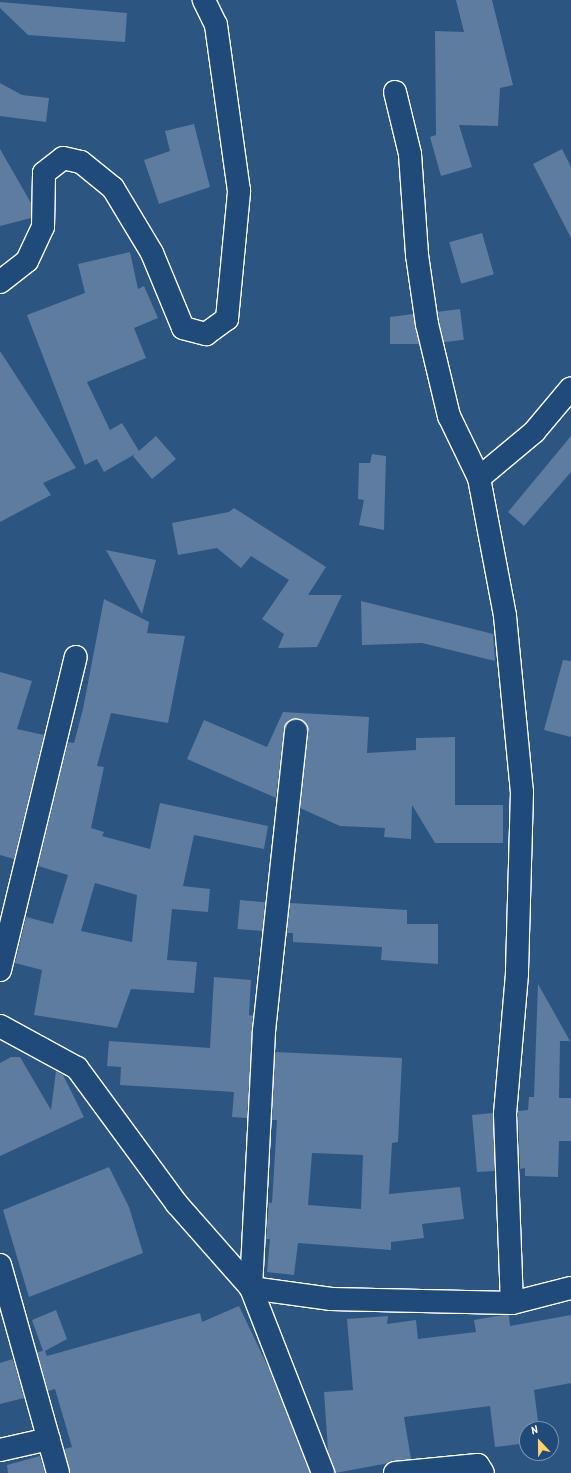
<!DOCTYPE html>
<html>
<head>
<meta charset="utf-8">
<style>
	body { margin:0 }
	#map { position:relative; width:571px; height:1473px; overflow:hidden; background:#2c5582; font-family:Kalam,sans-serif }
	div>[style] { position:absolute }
	.building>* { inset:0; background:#5e7c9f; transform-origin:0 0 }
	.roads { filter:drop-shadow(1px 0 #fff) drop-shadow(-1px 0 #fff) drop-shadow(0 1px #fff) drop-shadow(0 -1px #fff) }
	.street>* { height:22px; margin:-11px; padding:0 11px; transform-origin:11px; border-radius:11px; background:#1f4a7a }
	span { translate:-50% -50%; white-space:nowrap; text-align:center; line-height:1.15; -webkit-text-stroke:3px #1f4a7a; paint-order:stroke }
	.north { position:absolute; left:519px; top:1421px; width:40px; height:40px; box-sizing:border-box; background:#1f4a7a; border:1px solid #7992af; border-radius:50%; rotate:338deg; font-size:11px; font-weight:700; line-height:16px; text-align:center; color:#fff }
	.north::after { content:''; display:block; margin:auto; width:14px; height:18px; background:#ffd166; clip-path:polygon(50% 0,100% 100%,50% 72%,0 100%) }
</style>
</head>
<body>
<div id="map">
	<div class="building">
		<i style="clip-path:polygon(456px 0,492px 0,513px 85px,500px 88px,498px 126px,459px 125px,472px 167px,441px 176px,430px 137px,436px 135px,435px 31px,464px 32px)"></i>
		<i style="clip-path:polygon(0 2px,127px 13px,125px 42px,28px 35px,0 8px)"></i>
		<i style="clip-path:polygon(0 83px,22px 95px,49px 98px,46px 122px,0 116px)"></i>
		<i style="clip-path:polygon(194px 124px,210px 187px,159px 204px,144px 160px,170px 151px,165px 131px)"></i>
		<i style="clip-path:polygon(0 149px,31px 203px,31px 218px,0 226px)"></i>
		<i style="clip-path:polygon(562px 149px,571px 167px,571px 238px,533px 164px)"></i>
		<i style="left:482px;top:233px;width:43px;height:34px;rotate:74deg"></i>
		<i style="clip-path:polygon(130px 252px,138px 289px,144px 286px,158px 318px,134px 328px,146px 358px,87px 382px,110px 430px,122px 423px,139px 451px,156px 436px,176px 459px,152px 479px,133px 456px,135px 454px,104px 472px,97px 459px,85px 465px,27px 315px,85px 293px,78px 264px)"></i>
		<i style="left:460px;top:309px;width:31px;height:22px;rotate:83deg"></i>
		<i style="clip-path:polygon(413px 314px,419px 344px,390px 344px,390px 317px)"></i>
		<i style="clip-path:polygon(0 351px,76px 468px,43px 483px,51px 495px,0 522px)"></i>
		<i style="clip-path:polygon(571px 436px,571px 472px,524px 526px,508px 512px)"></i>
		<i style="clip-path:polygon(372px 454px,386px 456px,384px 530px,359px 525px,364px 500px,358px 499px,359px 463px,370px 463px)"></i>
		<i style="clip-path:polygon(234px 508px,326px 567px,308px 595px,342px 595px,317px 647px,278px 648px,284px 634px,262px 619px,289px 580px,251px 556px,241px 568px,217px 548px,178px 555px,172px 523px,229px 512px)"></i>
		<i style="clip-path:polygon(106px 550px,156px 560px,142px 614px)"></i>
		<i style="clip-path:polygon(evenodd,104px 599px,149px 622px,147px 633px,185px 636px,168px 723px,111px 713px,97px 766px,104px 767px,91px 828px,104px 832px,102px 836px,150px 849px,160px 803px,268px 826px,264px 849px,194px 835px,183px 886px,210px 889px,208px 912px,172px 909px,167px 960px,197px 962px,194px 993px,131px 989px,117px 1028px,34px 1015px,42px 970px,15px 963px,26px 917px,53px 924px,68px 875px,38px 866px,68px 742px,74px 743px,83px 709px,104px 599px,95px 883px,137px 895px,132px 942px,81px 931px,95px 883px)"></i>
		<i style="clip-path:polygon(361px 601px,493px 634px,495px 661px,422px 643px,362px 645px)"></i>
		<i style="clip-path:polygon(563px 660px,571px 661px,571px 737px,544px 730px)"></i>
		<i style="clip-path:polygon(0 672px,32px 681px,17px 729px,44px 735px,14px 859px,0 855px)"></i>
		<i style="clip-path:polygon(283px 712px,369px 717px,367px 753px,416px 750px,416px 738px,455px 737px,455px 805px,503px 805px,503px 843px,435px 843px,412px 805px,411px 839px,384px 837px,385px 828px,340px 826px,300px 808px,308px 732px,304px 721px,298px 719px,291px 720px,284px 729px,276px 798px,187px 759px,204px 720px,267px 747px)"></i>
		<i style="left:240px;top:900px;width:25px;height:29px;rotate:5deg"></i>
		<i style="clip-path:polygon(290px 903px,407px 910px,407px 924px,438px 924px,438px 964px,381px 960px,382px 947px,293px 942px,293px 933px,287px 933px)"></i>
		<i style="clip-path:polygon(214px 977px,251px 980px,249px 1015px,253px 1016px,247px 1118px,232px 1117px,234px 1092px,120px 1085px,121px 1067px,107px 1066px,109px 1041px,210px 1048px)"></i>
		<i style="clip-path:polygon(538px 984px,570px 1041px,560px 1041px,559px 1098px,571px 1098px,571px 1141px,559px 1141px,558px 1177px,525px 1176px,525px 1168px,520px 1169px,518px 1111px,528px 1110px,529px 1097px,534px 1097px)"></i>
		<i style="clip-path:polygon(evenodd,275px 1052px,402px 1058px,398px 1142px,392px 1143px,389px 1194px,460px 1187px,464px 1219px,422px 1224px,424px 1238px,391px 1242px,391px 1250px,298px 1243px,294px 1275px,267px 1272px,270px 1239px,266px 1239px,269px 1202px,272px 1203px,277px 1120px,272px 1120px,275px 1052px,312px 1153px,363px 1155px,361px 1209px,308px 1205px,312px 1153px)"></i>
		<i style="clip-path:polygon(11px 1057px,20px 1057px,51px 1110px,56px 1071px,63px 1075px,84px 1117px,0 1156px,0 1063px)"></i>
		<i style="clip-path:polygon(493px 1113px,495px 1171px,477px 1172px,472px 1115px)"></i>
		<i style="clip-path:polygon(109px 1167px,129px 1207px,143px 1253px,29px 1297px,3px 1210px)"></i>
		<i style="clip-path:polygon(239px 1306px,270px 1371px,310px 1473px,70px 1473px,64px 1449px,72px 1447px,55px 1389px,48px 1391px,37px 1352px,43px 1351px,32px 1320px,56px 1310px,67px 1339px,45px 1351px,47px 1356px,200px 1313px,202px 1322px)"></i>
		<i style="clip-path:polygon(503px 1315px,509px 1315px,510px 1326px,571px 1315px,571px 1383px,534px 1390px,539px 1429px,527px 1429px,527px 1443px,495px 1447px,490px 1406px,404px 1417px,411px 1459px,335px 1473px,328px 1451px,324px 1392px,353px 1390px,347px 1319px,388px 1316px,387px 1324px,416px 1320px,418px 1339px,476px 1332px,474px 1320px)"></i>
		<i style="clip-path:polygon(13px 1359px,24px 1398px,0 1404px,0 1363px)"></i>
		<i style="clip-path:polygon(40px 1456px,45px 1473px,8px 1473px,7px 1465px)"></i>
	</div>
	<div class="roads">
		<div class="street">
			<i style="left:395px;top:92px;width:64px;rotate:76.4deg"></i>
			<i style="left:410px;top:154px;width:101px;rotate:86deg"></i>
			<i style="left:417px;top:255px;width:70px;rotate:81.8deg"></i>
			<i style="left:427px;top:324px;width:95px;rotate:76.6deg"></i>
			<i style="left:449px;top:416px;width:69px;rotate:64.2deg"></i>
			<i style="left:479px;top:478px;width:140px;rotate:79.3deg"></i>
			<i style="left:505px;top:616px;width:177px;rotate:84.5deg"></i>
			<i style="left:522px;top:792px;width:182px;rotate:91.6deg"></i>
			<i style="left:517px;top:974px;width:141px;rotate:94.9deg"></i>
			<i style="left:505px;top:1114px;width:189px;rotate:87.9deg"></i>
			<i style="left:0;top:282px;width:34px;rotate:-38deg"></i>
			<i style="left:27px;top:261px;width:38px;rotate:-65deg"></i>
			<i style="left:43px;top:227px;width:54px;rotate:-88.9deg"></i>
			<i style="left:44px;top:173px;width:24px;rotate:-38deg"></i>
			<i style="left:63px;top:158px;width:18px;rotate:13deg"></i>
			<i style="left:81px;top:162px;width:41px;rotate:39.1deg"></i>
			<i style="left:113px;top:188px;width:76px;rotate:59deg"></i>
			<i style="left:152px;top:253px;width:81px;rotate:67.5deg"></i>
			<i style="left:183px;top:328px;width:24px;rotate:15deg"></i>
			<i style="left:206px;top:334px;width:26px;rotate:-36deg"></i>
			<i style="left:227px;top:319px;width:129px;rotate:-84.6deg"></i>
			<i style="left:239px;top:191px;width:168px;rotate:-97.9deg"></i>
			<i style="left:216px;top:25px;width:28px;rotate:-116deg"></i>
			<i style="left:479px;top:478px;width:72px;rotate:-39.9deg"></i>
			<i style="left:534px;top:432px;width:57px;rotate:-49.9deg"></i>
			<i style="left:0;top:970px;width:322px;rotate:-76.4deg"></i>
			<i style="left:0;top:1026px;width:88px;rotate:28.6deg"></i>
			<i style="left:77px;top:1068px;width:169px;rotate:53.7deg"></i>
			<i style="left:177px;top:1204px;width:112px;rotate:48.6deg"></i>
			<i style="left:251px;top:1288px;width:199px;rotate:68.7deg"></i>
			<i style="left:0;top:1265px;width:216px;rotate:74.4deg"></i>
			<i style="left:251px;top:1288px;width:257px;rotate:-87.1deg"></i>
			<i style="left:264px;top:1031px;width:302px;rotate:-83.9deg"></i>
			<i style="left:251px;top:1288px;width:81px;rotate:7.8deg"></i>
			<i style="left:331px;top:1299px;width:181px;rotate:1.3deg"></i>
			<i style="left:512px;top:1303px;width:61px;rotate:-14.3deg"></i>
			<i style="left:0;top:1450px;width:50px;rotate:-12.7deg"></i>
			<i style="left:395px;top:1473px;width:83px;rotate:-5.5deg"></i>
			<i style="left:478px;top:1465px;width:9px;rotate:58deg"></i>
		</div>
	</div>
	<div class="north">N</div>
</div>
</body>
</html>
